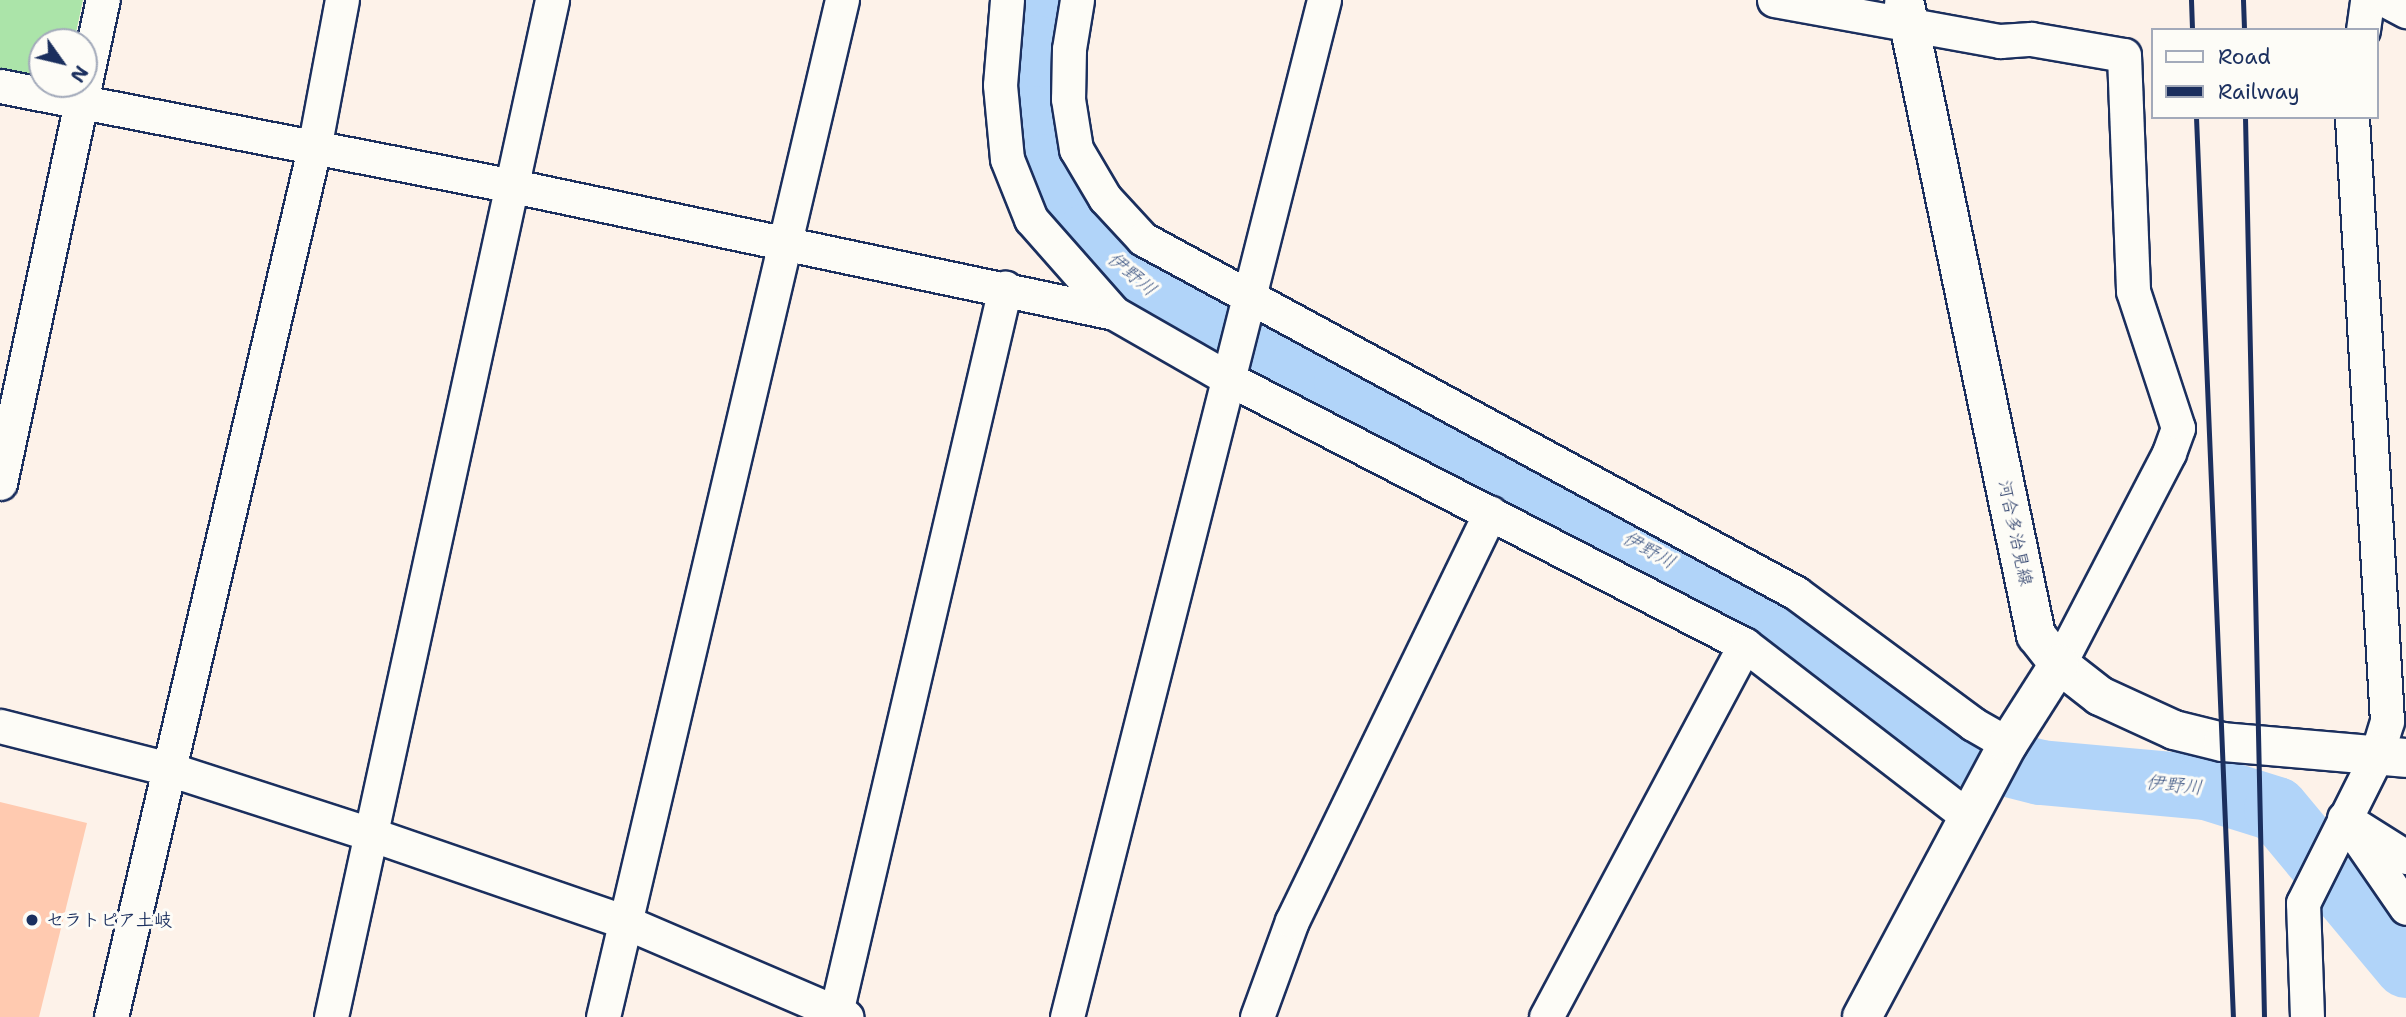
<!DOCTYPE html>
<html>
<head>
<meta charset="utf-8">
<style>
	body { margin:0 }
	#map { position:relative; width:2406px; height:1017px; overflow:hidden; background:#fdf2e9; font-family:"Shantell Sans","Klee One",sans-serif }
	div>[style] { position:absolute }
	.green>* { inset:0; background:#abe4a9 }
	.river>* { height:65px; margin:-32.5px; padding:0 32.5px; transform-origin:32.5px; border-radius:32.5px; background:#b1d4f9 }
	.building>* { inset:0; background:#ffcab0 }
	.roads { filter:drop-shadow(2px 0 #1b2f5e) drop-shadow(-2px 0 #1b2f5e) drop-shadow(0 2px #1b2f5e) drop-shadow(0 -2px #1b2f5e) }
	.street>* { height:33px; margin:-16.5px; padding:0 16.5px; transform-origin:16.5px; border-radius:16.5px; background:#fdfcf7 }
	.secondary>* { height:38px; margin:-19px; padding:0 19px; transform-origin:19px; border-radius:19px; background:#fdfcf7 }
	.rail>* { height:5px; margin:-2.5px; padding:0 2.5px; transform-origin:2.5px; border-radius:2.5px; background:#1b2f5e }
	.dots>* { width:19px; height:19px; translate:-50% -50%; box-sizing:border-box; border:4px solid #fdfcf7; border-radius:50% }
	span { translate:-50% -50%; white-space:nowrap; text-align:center; line-height:1.15; -webkit-text-stroke:6px #fdfcf7; paint-order:stroke }
	.street-label { font-size:18px; color:#1b2f5e }
	.poi-label { font-size:18px; color:#1b2f5e; font-weight:700 }
	.left { translate:0 -50%; text-align:left }
	.water-label { font-size:19px; color:#405885; font-style:italic }
	.legend { position:absolute; left:2151px; top:28px; width:228px; height:91px; box-sizing:border-box; background:#fdfcf7; border:2px solid #a3aaba; margin:0; padding:9px 12px; list-style:none; font-size:21px; color:#1b2f5e }
	.legend li { display:flex; align-items:center; gap:14px; height:35px }
	.legend b { width:35px; border:2px solid #a3aaba }
	.north { position:absolute; left:28px; top:28px; width:70px; height:70px; box-sizing:border-box; background:#fdfcf7; border:2px solid #a3aaba; border-radius:50%; rotate:124deg; font-size:19px; font-weight:700; line-height:28px; text-align:center; color:#1b2f5e }
	.north::after { content:''; display:block; margin:auto; width:24px; height:32px; background:#1b2f5e; clip-path:polygon(50% 0,100% 100%,50% 72%,0 100%) }
</style>
</head>
<body>
<div id="map">
	<div class="green">
		<i style="clip-path:polygon(0 0,83px 0,74px 42px,42px 42px,42px 77px,0 69px)"></i>
	</div>
	<div class="river">
		<i style="left:1042px;top:0;width:48px;rotate:99.7deg"></i>
		<i style="left:1034px;top:47px;width:71px;rotate:90.8deg"></i>
		<i style="left:1033px;top:118px;width:49px;rotate:76deg"></i>
		<i style="left:1045px;top:166px;width:81px;rotate:58.1deg"></i>
		<i style="left:1088px;top:235px;width:84px;rotate:43.6deg"></i>
		<i style="left:1149px;top:293px;width:216px;rotate:24.1deg"></i>
		<i style="left:1346px;top:381px;width:498px;rotate:29.1deg"></i>
		<i style="left:1781px;top:623px;width:221px;rotate:35.6deg"></i>
		<i style="left:1961px;top:752px;width:81px;rotate:14.2deg"></i>
		<i style="left:2040px;top:772px;width:167px;rotate:5.2deg"></i>
		<i style="left:2206px;top:787px;width:73px;rotate:17.4deg"></i>
		<i style="left:2276px;top:809px;width:203px;rotate:50.2deg"></i>
	</div>
	<div class="building">
		<i style="clip-path:polygon(0 802px,87px 823px,39px 1017px,0 1017px)"></i>
	</div>
	<div class="roads">
		<div class="street">
			<i style="left:1007px;top:0;width:85px;rotate:94.7deg"></i>
			<i style="left:1000px;top:85px;width:74px;rotate:84.6deg"></i>
			<i style="left:1007px;top:159px;width:65px;rotate:68.2deg"></i>
			<i style="left:1031px;top:219px;width:125px;rotate:48.6deg"></i>
			<i style="left:1077px;top:0;width:50px;rotate:99.3deg"></i>
			<i style="left:1069px;top:49px;width:50px;rotate:91.1deg"></i>
			<i style="left:1068px;top:99px;width:51px;rotate:80.9deg"></i>
			<i style="left:1076px;top:149px;width:57px;rotate:59.4deg"></i>
			<i style="left:1105px;top:198px;width:56px;rotate:47.2deg"></i>
			<i style="left:1143px;top:239px;width:743px;rotate:28.46deg"></i>
			<i style="left:1796px;top:593px;width:220px;rotate:36.5deg"></i>
			<i style="left:1973px;top:724px;width:40px;rotate:29.7deg"></i>
			<i style="left:1774px;top:0;width:230px;rotate:10.3deg"></i>
			<i style="left:2000px;top:41px;width:31px;rotate:-4deg"></i>
			<i style="left:2031px;top:39px;width:94px;rotate:9.8deg"></i>
			<i style="left:2124px;top:55px;width:236px;rotate:87.8deg"></i>
			<i style="left:2133px;top:291px;width:144px;rotate:71.8deg"></i>
			<i style="left:2178px;top:428px;width:27px;rotate:110deg"></i>
			<i style="left:2169px;top:453px;width:238px;rotate:117.5deg"></i>
			<i style="left:2385px;top:0;width:24px;rotate:28deg"></i>
			<i style="left:2363px;top:30px;width:30px;rotate:-82deg"></i>
			<i style="left:0;top:86px;width:523px;rotate:11.03deg"></i>
			<i style="left:513px;top:186px;width:614px;rotate:11.93deg"></i>
			<i style="left:1114px;top:313px;width:135px;rotate:29.8deg"></i>
			<i style="left:1231px;top:380px;width:578px;rotate:27.27deg"></i>
			<i style="left:1745px;top:645px;width:282px;rotate:37.6deg"></i>
			<i style="left:0;top:483px;width:494px;rotate:-78deg"></i>
			<i style="left:0;top:726px;width:174px;rotate:14.3deg"></i>
			<i style="left:169px;top:769px;width:214px;rotate:17.9deg"></i>
			<i style="left:373px;top:835px;width:267px;rotate:19deg"></i>
			<i style="left:625px;top:922px;width:241px;rotate:23.2deg"></i>
			<i style="left:2344px;top:818px;width:109px;rotate:55.4deg"></i>
			<i style="left:2355px;top:825px;width:60px;rotate:32.1deg"></i>
			<i style="left:111px;top:1017px;width:891px;rotate:-76.84deg"></i>
			<i style="left:314px;top:149px;width:152px;rotate:-79.4deg"></i>
			<i style="left:331px;top:1017px;width:1041px;rotate:-77.74deg"></i>
			<i style="left:603px;top:1017px;width:1045px;rotate:-76.78deg"></i>
			<i style="left:835px;top:1017px;width:749px;rotate:-76.87deg"></i>
			<i style="left:1067px;top:1017px;width:1049px;rotate:-75.82deg"></i>
			<i style="left:1257px;top:1017px;width:102px;rotate:-70deg"></i>
			<i style="left:1292px;top:921px;width:454px;rotate:-64.1deg"></i>
			<i style="left:1546px;top:1017px;width:422px;rotate:-61.9deg"></i>
			<i style="left:2307px;top:1017px;width:114px;rotate:-92deg"></i>
			<i style="left:2303px;top:903px;width:163px;rotate:-63.4deg"></i>
			<i style="left:2376px;top:757px;width:38px;rotate:-73deg"></i>
			<i style="left:2387px;top:721px;width:605px;rotate:-93.32deg"></i>
		</div>
		<div class="secondary">
			<i style="left:1904px;top:0;width:649px;rotate:78.26deg"></i>
			<i style="left:2036px;top:635px;width:37px;rotate:52deg"></i>
			<i style="left:2059px;top:664px;width:52px;rotate:38deg"></i>
			<i style="left:2100px;top:696px;width:81px;rotate:24.7deg"></i>
			<i style="left:2174px;top:730px;width:50px;rotate:13.8deg"></i>
			<i style="left:2223px;top:742px;width:184px;rotate:5deg"></i>
			<i style="left:1862px;top:1017px;width:310px;rotate:-61.9deg"></i>
			<i style="left:2008px;top:744px;width:95px;rotate:-57.5deg"></i>
		</div>
	</div>
	<div class="rail">
		<i style="left:2191px;top:0;width:30px;rotate:88deg"></i>
		<i style="left:2243px;top:0;width:30px;rotate:88deg"></i>
		<i style="left:2196px;top:117px;width:901px;rotate:87.65deg"></i>
		<i style="left:2245px;top:117px;width:900px;rotate:88.79deg"></i>
	</div>
	<div class="dots">
		<i style="left:32px;top:920px;background:#1b2f5e"></i>
	</div>
	<div class="street-label">
		<span style="left:2015px;top:533px;rotate:78deg">河合多治見線</span>
	</div>
	<div class="poi-label">
		<span class="left" style="left:46px;top:920px">セラトピア土岐</span>
	</div>
	<div class="water-label">
		<span style="left:1132px;top:274px;rotate:40deg">伊野川</span>
		<span style="left:1649px;top:550px;rotate:29deg">伊野川</span>
		<span style="left:2174px;top:785px;rotate:6deg">伊野川</span>
	</div>
	<ul class="legend">
	<li><b style="height:9px;background:#fdfcf7"></b>Road</li>
	<li><b style="height:9px;background:#1b2f5e"></b>Railway</li>
	</ul>
	<div class="north">N</div>
</div>
</body>
</html>
